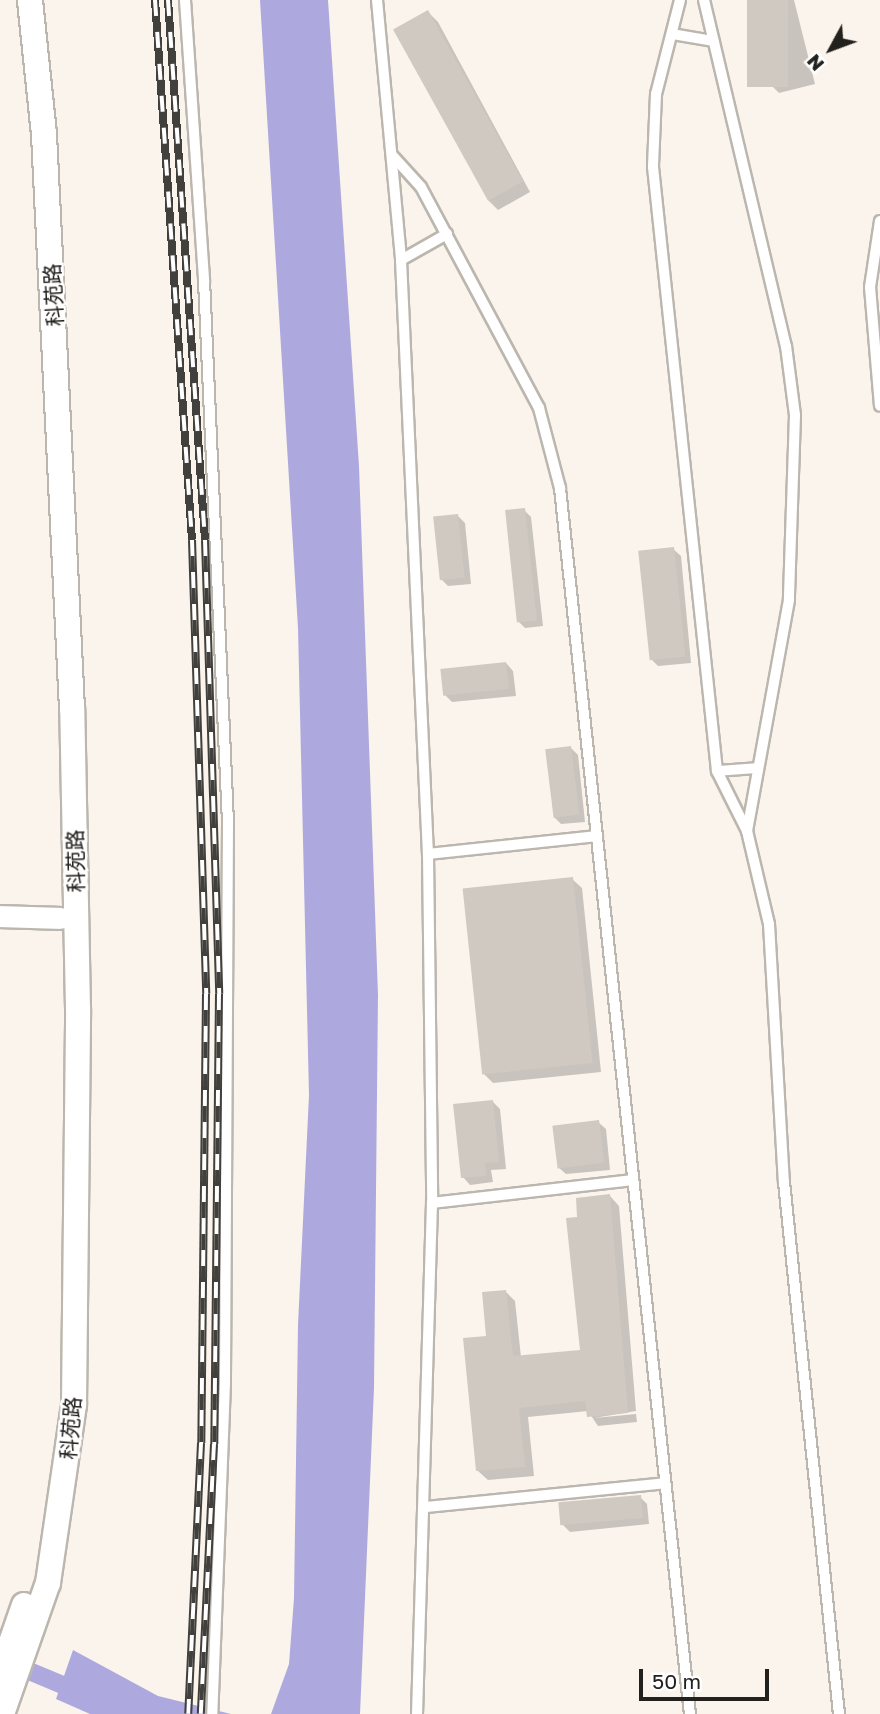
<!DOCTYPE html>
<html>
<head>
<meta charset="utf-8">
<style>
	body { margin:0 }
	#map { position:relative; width:880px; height:1714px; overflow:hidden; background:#faf4ec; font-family:"Golos Text","Noto Sans SC",sans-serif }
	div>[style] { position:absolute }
	.water>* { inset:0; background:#ada9de }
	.shadow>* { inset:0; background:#0003 }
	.canal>* { height:18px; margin:-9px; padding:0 9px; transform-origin:9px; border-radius:9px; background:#ada9de }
	.building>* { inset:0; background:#cfc9c1; transform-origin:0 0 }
	.roads { filter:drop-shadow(2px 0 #bbb6ae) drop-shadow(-2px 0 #bbb6ae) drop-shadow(0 2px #bbb6ae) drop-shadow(0 -2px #bbb6ae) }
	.service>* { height:10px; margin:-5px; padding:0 5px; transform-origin:5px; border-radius:5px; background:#fff }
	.minor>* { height:21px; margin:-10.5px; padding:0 10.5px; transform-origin:10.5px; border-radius:10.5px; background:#fff }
	.tertiary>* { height:24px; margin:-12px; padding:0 12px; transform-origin:12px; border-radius:12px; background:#fff }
	.rail>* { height:8px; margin-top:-4px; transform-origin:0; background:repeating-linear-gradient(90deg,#fff 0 16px,#42403c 0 32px); box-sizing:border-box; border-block:2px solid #42403c }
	span { translate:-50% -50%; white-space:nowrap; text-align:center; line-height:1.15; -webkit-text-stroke:5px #fff; paint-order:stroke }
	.street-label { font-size:21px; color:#23211e }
	.north { position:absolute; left:796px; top:14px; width:70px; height:70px; -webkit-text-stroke:5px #fff; paint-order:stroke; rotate:229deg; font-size:19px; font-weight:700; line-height:28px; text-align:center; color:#23211e }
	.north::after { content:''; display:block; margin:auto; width:24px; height:32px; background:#23211e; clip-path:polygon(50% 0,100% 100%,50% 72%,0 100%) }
	.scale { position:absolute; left:639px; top:1669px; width:130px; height:32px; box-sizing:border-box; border:4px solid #23211e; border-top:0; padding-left:9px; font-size:21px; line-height:24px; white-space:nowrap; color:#23211e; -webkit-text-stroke:5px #fff; paint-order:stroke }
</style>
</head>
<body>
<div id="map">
	<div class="water">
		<i style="clip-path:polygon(260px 0,328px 0,359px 466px,378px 995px,374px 1388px,360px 1714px,271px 1714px,289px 1664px,294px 1598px,298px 1325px,309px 1095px,298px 628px)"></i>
		<i style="clip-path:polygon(73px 1650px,158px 1696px,231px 1714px,90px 1714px,56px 1699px)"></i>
	</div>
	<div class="shadow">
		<i style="clip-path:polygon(748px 0,794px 0,815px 84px,779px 93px,769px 83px)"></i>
		<i style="clip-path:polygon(428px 12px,438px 22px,530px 192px,498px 210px,488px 200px)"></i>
		<i style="clip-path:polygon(524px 510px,531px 517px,543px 626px,525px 628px,518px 621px)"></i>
		<i style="clip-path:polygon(458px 516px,465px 523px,471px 584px,448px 586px,441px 579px)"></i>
		<i style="clip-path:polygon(673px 549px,681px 556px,691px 663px,658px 666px,651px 659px)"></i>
		<i style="clip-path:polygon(506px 663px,513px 671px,516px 696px,452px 702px,445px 695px)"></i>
		<i style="clip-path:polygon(571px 748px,578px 755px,585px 822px,561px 824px,554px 817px)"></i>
		<i style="clip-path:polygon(572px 879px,582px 888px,601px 1072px,493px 1083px,483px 1073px)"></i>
		<i style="clip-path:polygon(493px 1102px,500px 1109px,506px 1169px,491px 1170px,493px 1182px,470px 1185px,463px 1177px)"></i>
		<i style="clip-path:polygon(598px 1122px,606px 1129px,610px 1170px,566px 1174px,558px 1167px)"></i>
		<i style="clip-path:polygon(610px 1196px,619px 1206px,636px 1411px,594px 1418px,636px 1414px,637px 1422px,598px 1426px,588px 1411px,528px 1417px,534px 1476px,488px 1480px,478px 1471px,488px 1338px,506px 1292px,515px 1301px,521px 1357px,582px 1352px,579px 1219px)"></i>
		<i style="clip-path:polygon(640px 1497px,647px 1504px,649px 1524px,570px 1532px,563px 1525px)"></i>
	</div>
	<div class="canal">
		<i style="left:10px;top:1663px;width:80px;rotate:22.7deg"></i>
	</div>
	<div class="building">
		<i style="left:747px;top:0;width:41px;height:87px"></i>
		<i style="left:428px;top:10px;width:196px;height:40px;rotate:61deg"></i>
		<i style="left:525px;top:508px;width:113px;height:20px;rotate:84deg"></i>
		<i style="left:458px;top:514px;width:64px;height:25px;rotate:84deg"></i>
		<i style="left:674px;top:547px;width:110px;height:36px;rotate:84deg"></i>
		<i style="left:506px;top:662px;width:27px;height:66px;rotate:84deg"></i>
		<i style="left:571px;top:746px;width:69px;height:26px;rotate:83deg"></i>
		<i style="left:573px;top:877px;width:187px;height:111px;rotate:84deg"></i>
		<i style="clip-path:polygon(493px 1100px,499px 1162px,485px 1163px,486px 1176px,461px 1178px,453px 1104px)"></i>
		<i style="left:599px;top:1120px;width:43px;height:47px;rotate:83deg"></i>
		<i style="clip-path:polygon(610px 1194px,628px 1413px,587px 1417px,585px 1401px,519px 1408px,525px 1467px,476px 1471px,463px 1338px,486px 1336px,482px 1292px,506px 1290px,513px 1356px,580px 1350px,566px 1218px,577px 1217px,576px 1198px)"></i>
		<i style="left:641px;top:1495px;width:23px;height:83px;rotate:85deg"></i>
	</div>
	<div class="roads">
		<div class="service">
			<i style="left:185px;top:0;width:281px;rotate:86.1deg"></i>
			<i style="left:204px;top:280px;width:544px;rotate:87.47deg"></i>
			<i style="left:228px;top:823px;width:560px;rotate:90.31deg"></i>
			<i style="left:225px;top:1383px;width:331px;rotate:92.2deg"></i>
			<i style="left:377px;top:0;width:261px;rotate:84.7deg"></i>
			<i style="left:401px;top:260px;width:595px;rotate:87.4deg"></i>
			<i style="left:428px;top:854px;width:349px;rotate:89.3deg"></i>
			<i style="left:432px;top:1203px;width:511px;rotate:91.68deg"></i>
			<i style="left:680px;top:0;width:97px;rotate:104.3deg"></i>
			<i style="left:656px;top:94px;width:73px;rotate:92.4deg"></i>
			<i style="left:653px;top:167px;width:607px;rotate:83.95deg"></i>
			<i style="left:717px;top:771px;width:67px;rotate:63.4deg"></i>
			<i style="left:704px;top:0;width:356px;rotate:76.7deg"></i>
			<i style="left:786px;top:346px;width:70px;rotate:82.6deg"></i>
			<i style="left:795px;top:415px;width:185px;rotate:91.9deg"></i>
			<i style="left:789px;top:600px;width:235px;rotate:100.3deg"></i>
			<i style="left:747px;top:831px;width:96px;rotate:76.7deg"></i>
			<i style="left:769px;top:924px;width:258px;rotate:86.7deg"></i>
			<i style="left:784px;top:1182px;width:535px;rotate:84.1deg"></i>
			<i style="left:672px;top:34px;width:42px;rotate:9.7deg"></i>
			<i style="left:392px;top:155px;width:43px;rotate:47.8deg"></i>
			<i style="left:421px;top:187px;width:251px;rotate:61.9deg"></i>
			<i style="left:539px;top:408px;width:83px;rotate:75.3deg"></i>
			<i style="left:560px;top:488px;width:1233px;rotate:83.95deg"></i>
			<i style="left:880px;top:221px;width:67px;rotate:98.6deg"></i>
			<i style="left:870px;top:287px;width:119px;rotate:85.2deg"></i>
			<i style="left:401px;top:260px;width:53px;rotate:-29.5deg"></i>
			<i style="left:717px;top:771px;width:41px;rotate:-4.2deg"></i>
			<i style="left:428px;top:854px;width:170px;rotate:-6.1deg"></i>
			<i style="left:432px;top:1203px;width:202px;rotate:-6.5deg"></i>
			<i style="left:426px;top:1507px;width:240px;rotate:-5.7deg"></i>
		</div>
		<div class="minor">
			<i style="left:0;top:916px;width:60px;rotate:1.9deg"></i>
		</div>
		<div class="tertiary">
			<i style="left:0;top:1674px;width:73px;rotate:-70.8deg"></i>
			<i style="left:2px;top:1714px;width:139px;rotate:-70.7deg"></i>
			<i style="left:48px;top:1583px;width:180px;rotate:-81.7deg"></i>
			<i style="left:74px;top:1405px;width:396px;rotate:-89.4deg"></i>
			<i style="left:78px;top:1009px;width:300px;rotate:-91.1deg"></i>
			<i style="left:72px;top:709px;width:576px;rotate:-92.79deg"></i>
			<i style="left:44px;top:134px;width:135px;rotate:-96deg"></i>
		</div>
	</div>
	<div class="rail">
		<i style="left:155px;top:0;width:541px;rotate:86.08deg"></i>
		<i style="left:192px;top:540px;width:454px;rotate:88.2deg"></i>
		<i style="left:206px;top:994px;width:449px;rotate:90.6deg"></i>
		<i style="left:201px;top:1443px;width:271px;rotate:92.7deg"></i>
		<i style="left:168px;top:0;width:541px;rotate:86.08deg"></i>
		<i style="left:205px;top:540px;width:454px;rotate:88.2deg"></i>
		<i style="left:219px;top:994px;width:450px;rotate:90.6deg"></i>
		<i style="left:214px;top:1444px;width:270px;rotate:92.8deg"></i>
	</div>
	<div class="street-label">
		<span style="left:53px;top:295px;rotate:-93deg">科苑路</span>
		<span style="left:75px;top:861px;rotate:-91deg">科苑路</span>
		<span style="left:70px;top:1428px;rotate:-85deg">科苑路</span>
	</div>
	<div class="north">N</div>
	<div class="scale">50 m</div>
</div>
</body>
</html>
